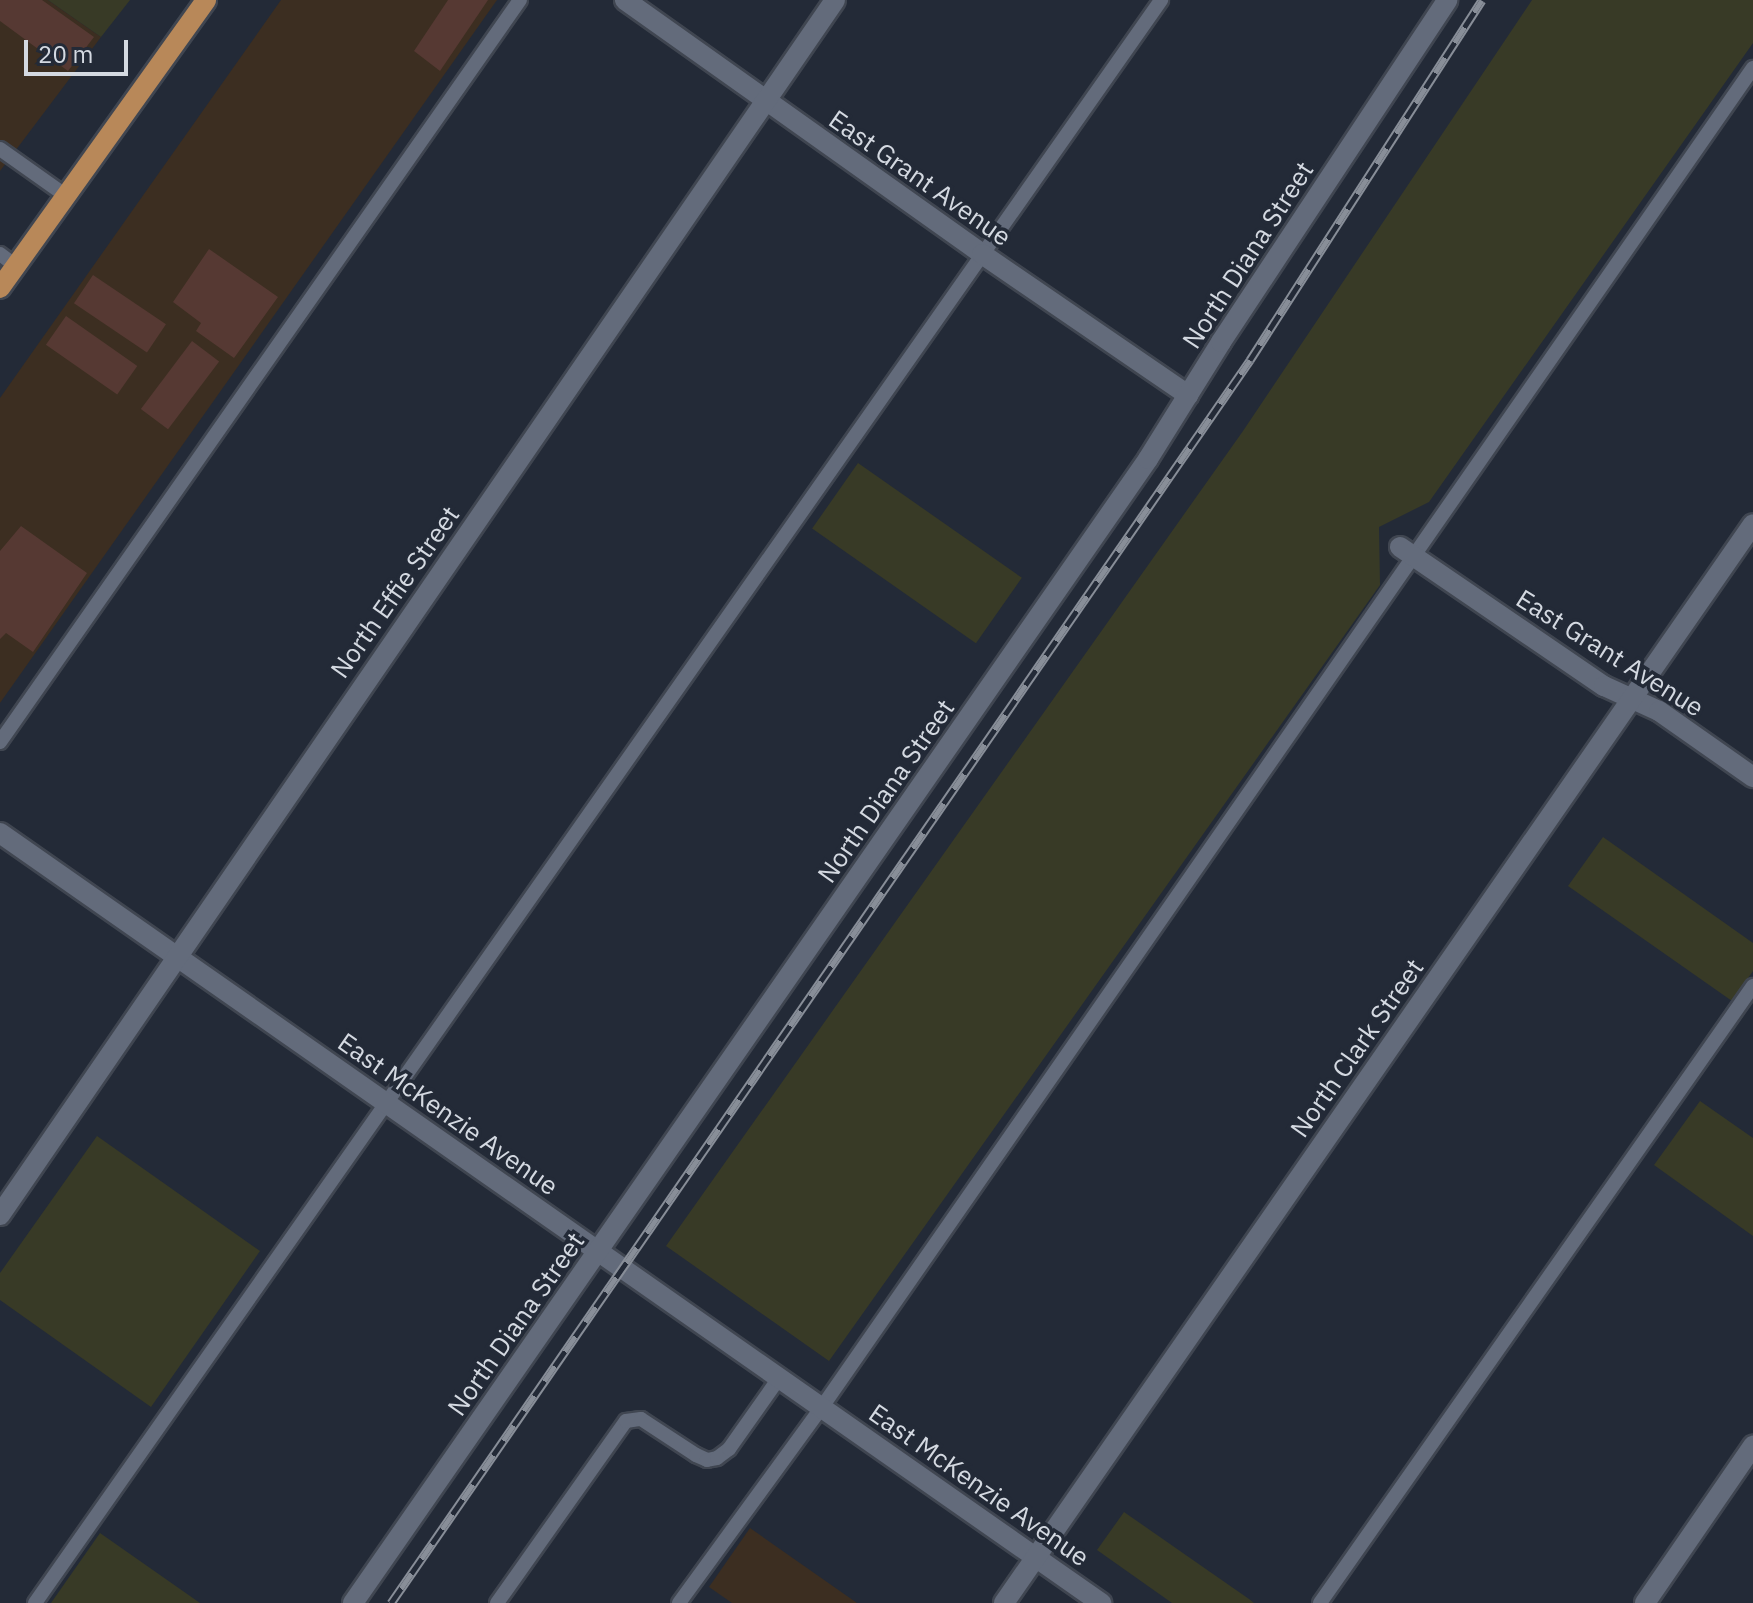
<!DOCTYPE html>
<html>
<head>
<meta charset="utf-8">
<style>
	body { margin:0 }
	#map { position:relative; width:1753px; height:1603px; overflow:hidden; background:#232a37; font-family:"IBM Plex Sans",sans-serif }
	div>[style] { position:absolute }
	.commercial>* { inset:0; background:#3c2e21 }
	.green>* { inset:0; background:#383a26; transform-origin:0 0 }
	.building>* { inset:0; background:#563933; transform-origin:0 0 }
	.roads { filter:drop-shadow(2px 0 #404651) drop-shadow(-2px 0 #404651) drop-shadow(0 2px #404651) drop-shadow(0 -2px #404651) }
	.lane>* { height:14px; margin:-7px; padding:0 7px; transform-origin:7px; border-radius:7px; background:#636b7b }
	.street>* { height:20px; margin:-10px; padding:0 10px; transform-origin:10px; border-radius:10px; background:#636b7b }
	.primary>* { height:20px; margin:-10px; padding:0 10px; transform-origin:10px; border-radius:10px; background:#b88859 }
	.rail>* { height:9px; margin-top:-4.5px; transform-origin:0; background:repeating-linear-gradient(90deg,#232a37 0 18px,#888e98 0 36px); box-sizing:border-box; border-block:2px solid #888e98 }
	span { translate:-50% -50%; white-space:nowrap; text-align:center; line-height:1.15; -webkit-text-stroke:7px #232a37; paint-order:stroke }
	.street-label { font-size:26px; color:#d4d9e1 }
	.scale { position:absolute; left:24px; top:40px; width:104px; height:36px; box-sizing:border-box; border:4px solid #d4d9e1; border-top:0; padding-left:10px; font-size:24px; line-height:28px; white-space:nowrap; color:#d4d9e1; -webkit-text-stroke:6px #232a37; paint-order:stroke }
</style>
</head>
<body>
<div id="map">
	<div class="commercial">
		<i style="clip-path:polygon(0 0,48px 0,101px 37px,0 171px)"></i>
		<i style="clip-path:polygon(281px 0,497px 0,0 703px,0 398px)"></i>
		<i style="clip-path:polygon(750px 1528px,857px 1603px,732px 1603px,709px 1587px)"></i>
	</div>
	<div class="green">
		<i style="clip-path:polygon(48px 0,130px 0,101px 37px)"></i>
		<i style="clip-path:polygon(1532px 0,1753px 0,1753px 43px,1429px 502px,1379px 527px,1380px 585px,829px 1361px,666px 1246px,1243px 431px)"></i>
		<i style="left:858px;top:463px;width:200px;height:80px;rotate:35deg"></i>
		<i style="clip-path:polygon(1603px 837px,1753px 943px,1753px 971px,1732px 1001px,1568px 886px)"></i>
		<i style="clip-path:polygon(1700px 1101px,1753px 1138px,1753px 1236px,1654px 1165px)"></i>
		<i style="clip-path:polygon(97px 1136px,260px 1251px,151px 1407px,0 1300px,0 1273px)"></i>
		<i style="clip-path:polygon(1124px 1512px,1249px 1599px,1254px 1603px,1172px 1603px,1097px 1550px)"></i>
		<i style="clip-path:polygon(100px 1533px,200px 1603px,51px 1603px)"></i>
	</div>
	<div class="building">
		<i style="clip-path:polygon(0 0,42px 0,94px 37px,68px 71px,0 21px)"></i>
		<i style="clip-path:polygon(448px 0,488px 0,440px 71px,414px 51px)"></i>
		<i style="clip-path:polygon(209px 249px,278px 297px,234px 358px,196px 331px,201px 323px,173px 302px)"></i>
		<i style="left:93px;top:275px;width:88px;height:34px;rotate:34deg"></i>
		<i style="left:66px;top:316px;width:87px;height:35px;rotate:35deg"></i>
		<i style="left:192px;top:341px;width:34px;height:85px;rotate:37deg"></i>
		<i style="clip-path:polygon(21px 526px,87px 573px,33px 652px,6px 633px,0 639px,0 551px)"></i>
	</div>
	<div class="roads">
		<div class="lane">
			<i style="left:0;top:149px;width:80px;rotate:35.3deg"></i>
			<i style="left:0;top:254px;width:20px;rotate:37deg"></i>
			<i style="left:0;top:742px;width:906px;rotate:-54.98deg"></i>
			<i style="left:35px;top:1603px;width:1959px;rotate:-54.91deg"></i>
			<i style="left:497px;top:1603px;width:223px;rotate:-54.7deg"></i>
			<i style="left:626px;top:1421px;width:15px;rotate:-8deg"></i>
			<i style="left:641px;top:1419px;width:66px;rotate:33.2deg"></i>
			<i style="left:696px;top:1455px;width:12px;rotate:24deg"></i>
			<i style="left:707px;top:1460px;width:10px;rotate:-11deg"></i>
			<i style="left:717px;top:1458px;width:15px;rotate:-37deg"></i>
			<i style="left:729px;top:1449px;width:87px;rotate:-54.8deg"></i>
			<i style="left:679px;top:1603px;width:243px;rotate:-53.9deg"></i>
			<i style="left:822px;top:1407px;width:1631px;rotate:-55.19deg"></i>
			<i style="left:1320px;top:1603px;width:754px;rotate:-54.94deg"></i>
		</div>
		<div class="street">
			<i style="left:625px;top:0;width:438px;rotate:35.4deg"></i>
			<i style="left:982px;top:254px;width:250px;rotate:34.4deg"></i>
			<i style="left:1400px;top:547px;width:247px;rotate:34.3deg"></i>
			<i style="left:1604px;top:686px;width:60px;rotate:24.4deg"></i>
			<i style="left:1659px;top:711px;width:115px;rotate:35.1deg"></i>
			<i style="left:0;top:833px;width:1344px;rotate:34.97deg"></i>
			<i style="left:0;top:1215px;width:1474px;rotate:-55.5deg"></i>
			<i style="left:353px;top:1603px;width:1393px;rotate:-55.2deg"></i>
			<i style="left:1148px;top:459px;width:138px;rotate:-58deg"></i>
			<i style="left:1221px;top:342px;width:410px;rotate:-56.5deg"></i>
			<i style="left:1004px;top:1603px;width:1313px;rotate:-55.23deg"></i>
			<i style="left:1645px;top:1603px;width:191px;rotate:-55.5deg"></i>
		</div>
		<div class="primary">
			<i style="left:0;top:288px;width:354px;rotate:-54.4deg"></i>
		</div>
	</div>
	<div class="rail">
		<i style="left:391px;top:1603px;width:1511px;rotate:-55.35deg"></i>
		<i style="left:1250px;top:360px;width:428px;rotate:-57.2deg"></i>
	</div>
	<div class="street-label">
		<span style="left:920px;top:178px;rotate:35deg">East Grant Avenue</span>
		<span style="left:1248px;top:255px;rotate:-57deg">North Diana Street</span>
		<span style="left:395px;top:592px;rotate:-55deg">North Effie Street</span>
		<span style="left:1610px;top:653px;rotate:32deg">East Grant Avenue</span>
		<span style="left:886px;top:791px;rotate:-55deg">North Diana Street</span>
		<span style="left:1357px;top:1048px;rotate:-55deg">North Clark Street</span>
		<span style="left:448px;top:1114px;rotate:35deg">East McKenzie Avenue</span>
		<span style="left:516px;top:1324px;rotate:-55deg">North Diana Street</span>
		<span style="left:979px;top:1485px;rotate:35deg">East McKenzie Avenue</span>
	</div>
	<div class="scale">20 m</div>
</div>
</body>
</html>
